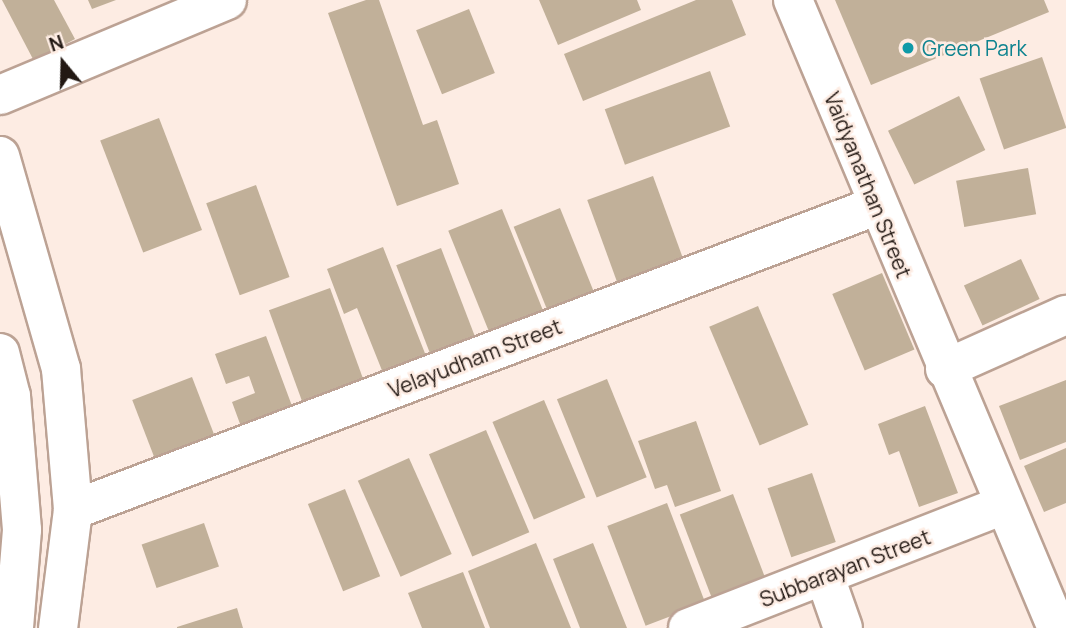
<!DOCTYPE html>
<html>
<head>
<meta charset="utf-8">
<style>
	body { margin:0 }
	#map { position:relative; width:1066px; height:628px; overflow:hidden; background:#fdece3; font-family:Manrope,sans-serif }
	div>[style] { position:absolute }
	.building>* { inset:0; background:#c1b099; transform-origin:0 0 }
	.roads { filter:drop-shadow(2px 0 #bca294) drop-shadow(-2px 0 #bca294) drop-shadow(0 2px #bca294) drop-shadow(0 -2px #bca294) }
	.minor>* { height:38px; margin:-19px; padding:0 19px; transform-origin:19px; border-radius:19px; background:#fff }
	.major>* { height:38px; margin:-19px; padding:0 19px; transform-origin:19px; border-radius:19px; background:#fff }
	.dots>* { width:19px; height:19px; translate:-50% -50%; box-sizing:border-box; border:4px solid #fdece3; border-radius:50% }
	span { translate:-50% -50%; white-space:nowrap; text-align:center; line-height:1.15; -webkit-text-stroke:5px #fdece3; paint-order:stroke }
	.culture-label { font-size:21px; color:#0d838f }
	.left { translate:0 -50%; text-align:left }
	.street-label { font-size:21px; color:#221813 }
	.north { position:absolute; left:28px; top:28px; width:70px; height:70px; -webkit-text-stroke:5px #fdece3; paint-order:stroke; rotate:341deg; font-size:19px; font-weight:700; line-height:28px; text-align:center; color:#221813 }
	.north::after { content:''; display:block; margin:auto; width:24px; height:32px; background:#221813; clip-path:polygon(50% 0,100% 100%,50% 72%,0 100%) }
</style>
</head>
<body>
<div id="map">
	<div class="building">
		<i style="clip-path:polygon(2px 0,54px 0,75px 39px,34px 61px)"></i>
		<i style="clip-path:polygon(88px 0,116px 0,92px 9px)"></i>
		<i style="clip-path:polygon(366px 0,379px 0,423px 125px,437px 120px,459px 184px,397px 206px,328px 13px)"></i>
		<i style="clip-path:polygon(539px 0,637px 0,641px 10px,558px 45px)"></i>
		<i style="clip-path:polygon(696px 0,732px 0,746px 35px,583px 101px,564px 54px)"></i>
		<i style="clip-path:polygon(835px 0,1044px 0,1049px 12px,871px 85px)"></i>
		<i style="left:469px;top:9px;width:69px;height:57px;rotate:68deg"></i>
		<i style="left:1042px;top:57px;width:75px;height:66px;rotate:71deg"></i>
		<i style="left:710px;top:71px;width:59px;height:112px;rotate:70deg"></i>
		<i style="left:959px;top:96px;width:60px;height:79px;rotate:64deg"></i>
		<i style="left:159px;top:118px;width:120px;height:63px;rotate:69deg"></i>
		<i style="left:1028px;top:168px;width:47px;height:73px;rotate:80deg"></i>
		<i style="left:653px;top:176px;width:99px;height:70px;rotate:70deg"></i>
		<i style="left:256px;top:185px;width:98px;height:53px;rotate:70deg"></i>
		<i style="left:560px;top:208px;width:90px;height:50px;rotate:68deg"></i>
		<i style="left:502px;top:209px;width:112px;height:58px;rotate:68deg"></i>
		<i style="clip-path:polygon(383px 247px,430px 366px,387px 383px,357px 308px,344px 314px,327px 269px)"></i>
		<i style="left:441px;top:248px;width:99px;height:48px;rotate:69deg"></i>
		<i style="left:1021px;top:259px;width:44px;height:63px;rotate:65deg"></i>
		<i style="left:882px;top:273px;width:83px;height:54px;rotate:67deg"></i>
		<i style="left:330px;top:288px;width:114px;height:65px;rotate:70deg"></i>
		<i style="left:758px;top:306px;width:129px;height:53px;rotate:67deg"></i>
		<i style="clip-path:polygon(266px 336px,295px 414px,243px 432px,232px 402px,255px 393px,249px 376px,226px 384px,215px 354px)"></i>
		<i style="left:192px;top:377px;width:66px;height:64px;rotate:69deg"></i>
		<i style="left:607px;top:379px;width:106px;height:54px;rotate:68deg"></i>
		<i style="clip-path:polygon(1066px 380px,1066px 442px,1020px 460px,999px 406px)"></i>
		<i style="left:544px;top:400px;width:106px;height:56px;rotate:67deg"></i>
		<i style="clip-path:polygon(925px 406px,958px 493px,919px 507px,899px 451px,889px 455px,878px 424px)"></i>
		<i style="clip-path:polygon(696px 421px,721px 491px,675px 507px,667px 485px,655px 489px,638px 441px)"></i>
		<i style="left:486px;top:430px;width:111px;height:62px;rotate:67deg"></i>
		<i style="clip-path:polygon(1066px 448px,1066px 503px,1044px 512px,1024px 466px)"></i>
		<i style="left:409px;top:458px;width:105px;height:56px;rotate:66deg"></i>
		<i style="left:812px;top:473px;width:73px;height:47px;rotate:71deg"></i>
		<i style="left:345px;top:489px;width:94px;height:40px;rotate:68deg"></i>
		<i style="left:733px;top:494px;width:94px;height:57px;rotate:69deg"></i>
		<i style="left:667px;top:503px;width:107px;height:64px;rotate:69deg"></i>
		<i style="left:204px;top:523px;width:46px;height:66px;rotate:71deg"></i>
		<i style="clip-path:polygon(536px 543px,571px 628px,490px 628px,468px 571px)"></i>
		<i style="clip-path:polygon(593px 543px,627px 628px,580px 628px,553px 559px)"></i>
		<i style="clip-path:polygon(463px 572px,485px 628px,422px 628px,408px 593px)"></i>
		<i style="clip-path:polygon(237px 608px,243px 628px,177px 628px,177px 627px)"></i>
	</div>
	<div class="roads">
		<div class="minor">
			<i style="left:793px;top:0;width:681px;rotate:67.2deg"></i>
			<i style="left:0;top:95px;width:246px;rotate:-22.7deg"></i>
			<i style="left:945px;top:369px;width:133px;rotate:-24.1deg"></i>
			<i style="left:73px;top:510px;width:859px;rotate:-20.74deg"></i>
			<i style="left:825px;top:577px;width:54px;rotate:70.6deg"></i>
			<i style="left:688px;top:628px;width:336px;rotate:-21.3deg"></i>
		</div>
		<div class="major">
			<i style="left:0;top:156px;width:222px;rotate:74deg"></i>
			<i style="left:61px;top:369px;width:142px;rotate:85.1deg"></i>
			<i style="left:73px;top:510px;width:119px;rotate:97.2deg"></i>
			<i style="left:0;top:353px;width:44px;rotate:75.7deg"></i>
			<i style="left:11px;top:396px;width:134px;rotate:85.3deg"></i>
			<i style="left:22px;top:530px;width:98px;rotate:94.7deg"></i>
		</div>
	</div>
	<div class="dots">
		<i style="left:908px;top:48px;background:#0f9aa8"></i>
	</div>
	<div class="culture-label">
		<span class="left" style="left:922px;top:48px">Green Park</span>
	</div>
	<div class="street-label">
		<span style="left:868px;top:185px;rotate:68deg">Vaidyanathan Street</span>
		<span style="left:475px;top:358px;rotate:-21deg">Velayudham Street</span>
		<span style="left:845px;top:568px;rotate:-21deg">Subbarayan Street</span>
	</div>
	<div class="north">N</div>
</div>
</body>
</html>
